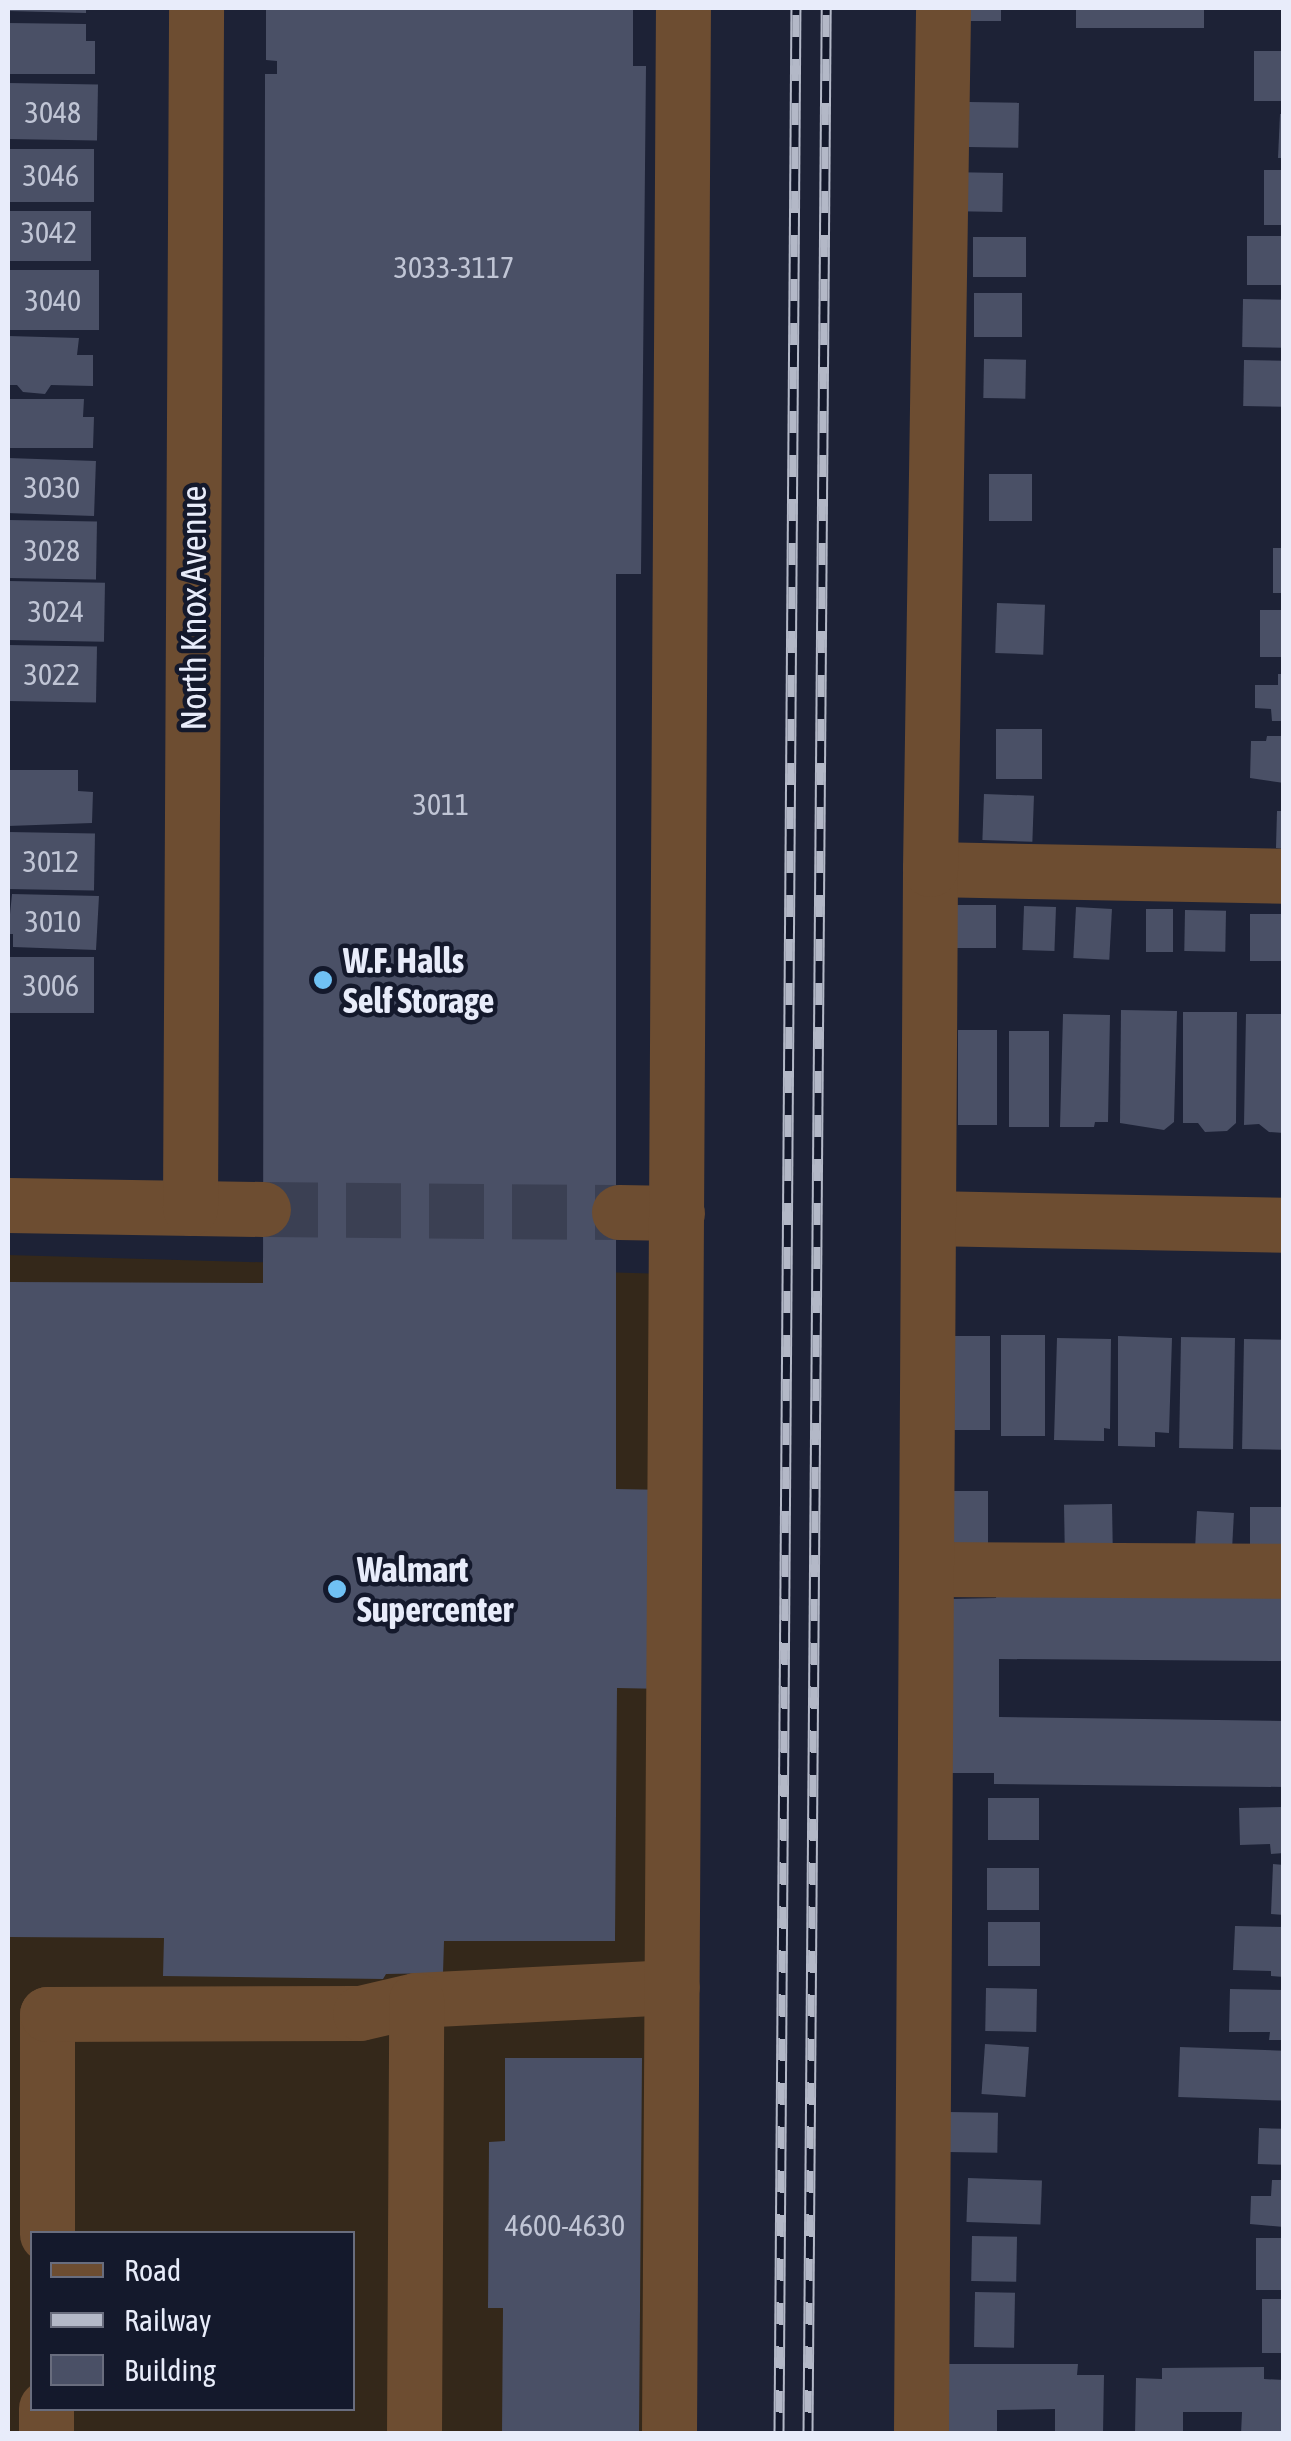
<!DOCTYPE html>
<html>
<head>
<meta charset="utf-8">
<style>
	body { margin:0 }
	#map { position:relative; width:1291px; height:2441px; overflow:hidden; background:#1d2236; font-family:"Asap Condensed",sans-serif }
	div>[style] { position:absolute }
	.commercial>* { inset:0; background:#34281a }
	.building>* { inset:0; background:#4a5066; transform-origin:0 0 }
	.minor-tunnel>* { height:55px; margin-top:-27.5px; transform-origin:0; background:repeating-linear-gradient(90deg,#3b4053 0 55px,transparent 0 83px) }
	.minor>* { height:55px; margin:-27.5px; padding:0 27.5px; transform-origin:27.5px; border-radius:27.5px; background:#6d4d31 }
	.rail>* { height:11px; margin-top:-5.5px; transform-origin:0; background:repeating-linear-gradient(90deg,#14192c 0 22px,#b3b8c7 0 44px); box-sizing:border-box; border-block:2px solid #b3b8c7 }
	.dots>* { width:28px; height:28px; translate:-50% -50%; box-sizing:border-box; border:5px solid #14192c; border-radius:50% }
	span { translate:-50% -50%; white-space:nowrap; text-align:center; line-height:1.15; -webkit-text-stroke:9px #14192c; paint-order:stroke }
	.number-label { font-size:30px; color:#c0c5d5 }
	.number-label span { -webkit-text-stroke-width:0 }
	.street-label { font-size:35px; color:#e8ecfa }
	.poi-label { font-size:35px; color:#e8ecfa; font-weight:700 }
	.left { translate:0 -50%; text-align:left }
	.frame { position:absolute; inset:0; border:10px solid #e8ecfa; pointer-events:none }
	.legend { position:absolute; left:30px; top:2231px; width:325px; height:180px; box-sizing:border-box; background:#14192c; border:2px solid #696d7e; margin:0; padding:12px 18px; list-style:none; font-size:30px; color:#e8ecfa }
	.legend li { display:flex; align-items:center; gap:20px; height:50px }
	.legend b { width:50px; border:2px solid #696d7e }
</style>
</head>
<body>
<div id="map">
	<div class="commercial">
		<i style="clip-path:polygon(evenodd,8px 1255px,668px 1274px,655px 2433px,8px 2434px,8px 1255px,32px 2234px,352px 2234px,352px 2408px,32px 2408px,32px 2234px)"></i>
	</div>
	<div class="building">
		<i style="clip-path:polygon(8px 8px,86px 8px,86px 13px,8px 11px)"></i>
		<i style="clip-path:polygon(266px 8px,633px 8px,633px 66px,646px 66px,641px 574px,616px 574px,616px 1489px,669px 1490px,666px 1689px,617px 1688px,615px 1941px,444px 1941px,443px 1973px,386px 1974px,383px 1979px,163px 1976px,164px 1938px,8px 1937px,8px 1282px,263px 1283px,265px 74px,277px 74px,277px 61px,266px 60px)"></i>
		<i style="left:965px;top:8px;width:36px;height:13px"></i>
		<i style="left:1076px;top:8px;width:128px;height:20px"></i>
		<i style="clip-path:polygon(8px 23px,86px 24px,86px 41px,95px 41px,95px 74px,8px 74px)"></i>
		<i style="left:1254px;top:51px;width:30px;height:50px"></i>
		<i style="left:8px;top:83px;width:90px;height:56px;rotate:1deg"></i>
		<i style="left:969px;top:102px;width:50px;height:45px;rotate:1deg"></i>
		<i style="clip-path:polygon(1280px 114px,1284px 114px,1284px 158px,1278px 158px)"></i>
		<i style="left:8px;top:149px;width:86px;height:53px"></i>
		<i style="left:1264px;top:170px;width:20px;height:55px"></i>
		<i style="left:1003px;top:173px;width:39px;height:43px;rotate:91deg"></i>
		<i style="left:8px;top:211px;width:83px;height:50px"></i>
		<i style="left:1247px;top:236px;width:37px;height:49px"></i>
		<i style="left:973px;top:237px;width:53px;height:40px"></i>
		<i style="left:8px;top:270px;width:91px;height:60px"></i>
		<i style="left:974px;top:293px;width:48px;height:44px"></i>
		<i style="left:1243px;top:299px;width:41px;height:48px;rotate:1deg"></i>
		<i style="clip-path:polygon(8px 336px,79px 338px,77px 355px,93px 355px,93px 386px,51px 385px,45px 394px,23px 392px,17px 385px,8px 385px)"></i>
		<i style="left:984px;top:359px;width:42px;height:39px;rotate:1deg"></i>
		<i style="left:1244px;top:360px;width:40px;height:46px;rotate:1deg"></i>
		<i style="clip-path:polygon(8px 399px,84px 399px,83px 417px,94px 417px,93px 448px,8px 448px)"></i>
		<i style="left:8px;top:458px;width:88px;height:55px;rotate:2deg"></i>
		<i style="left:989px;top:474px;width:43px;height:47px"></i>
		<i style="left:8px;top:520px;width:89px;height:58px;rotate:1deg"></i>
		<i style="left:1273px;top:548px;width:11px;height:45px"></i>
		<i style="left:8px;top:581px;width:97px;height:59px;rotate:1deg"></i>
		<i style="left:997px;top:603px;width:48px;height:50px;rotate:2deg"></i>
		<i style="left:1260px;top:610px;width:24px;height:47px"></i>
		<i style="left:8px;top:645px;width:89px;height:56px;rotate:1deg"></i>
		<i style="clip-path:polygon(1278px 674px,1284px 674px,1284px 721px,1272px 721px,1271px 709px,1255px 708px,1255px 685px,1278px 685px)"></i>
		<i style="left:1042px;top:729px;width:50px;height:46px;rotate:90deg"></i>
		<i style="clip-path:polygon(1267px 736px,1284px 736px,1284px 783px,1250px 778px,1251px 741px,1266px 741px)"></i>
		<i style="clip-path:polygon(8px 770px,78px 770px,78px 791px,93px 792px,92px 823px,8px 826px)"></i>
		<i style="left:984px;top:794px;width:50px;height:46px;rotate:2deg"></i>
		<i style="clip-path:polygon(1277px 811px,1284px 811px,1284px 849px,1276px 848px)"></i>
		<i style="left:8px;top:832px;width:87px;height:57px;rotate:1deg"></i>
		<i style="clip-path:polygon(12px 894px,99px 896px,96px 950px,13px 947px,13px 934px,8px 934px)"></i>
		<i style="left:957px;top:905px;width:39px;height:43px"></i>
		<i style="left:1024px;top:906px;width:32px;height:44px;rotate:2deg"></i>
		<i style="left:1076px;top:907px;width:36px;height:51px;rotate:3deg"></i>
		<i style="left:1146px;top:909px;width:27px;height:43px"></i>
		<i style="left:1185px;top:910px;width:41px;height:41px;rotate:1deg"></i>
		<i style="left:1250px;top:914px;width:34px;height:47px"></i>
		<i style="left:8px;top:957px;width:86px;height:56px"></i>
		<i style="clip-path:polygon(1121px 1010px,1177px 1011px,1174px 1122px,1164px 1130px,1120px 1123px)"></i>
		<i style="clip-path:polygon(1183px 1012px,1237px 1012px,1236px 1123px,1227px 1131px,1205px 1132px,1198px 1123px,1183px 1123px)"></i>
		<i style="clip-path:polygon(1063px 1014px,1110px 1015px,1108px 1122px,1095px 1122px,1094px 1127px,1060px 1127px)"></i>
		<i style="clip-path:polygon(1246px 1014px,1284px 1014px,1284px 1133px,1269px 1132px,1259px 1124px,1244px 1125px)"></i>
		<i style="left:958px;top:1030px;width:39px;height:95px"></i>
		<i style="left:1009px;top:1031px;width:40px;height:96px"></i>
		<i style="left:1001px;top:1335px;width:44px;height:101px"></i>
		<i style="left:950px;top:1336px;width:40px;height:94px"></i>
		<i style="clip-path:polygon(1118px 1336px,1172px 1338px,1169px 1433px,1155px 1432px,1155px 1447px,1118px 1446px)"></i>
		<i style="left:1181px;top:1337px;width:54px;height:111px;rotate:1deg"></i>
		<i style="clip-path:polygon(1057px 1338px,1111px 1339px,1110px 1429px,1104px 1428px,1104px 1441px,1054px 1440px)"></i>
		<i style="left:1244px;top:1339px;width:40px;height:110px;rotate:1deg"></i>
		<i style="left:950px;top:1491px;width:38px;height:53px"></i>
		<i style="left:1112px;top:1504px;width:43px;height:48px;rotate:89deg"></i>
		<i style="left:1250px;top:1507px;width:34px;height:44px"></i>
		<i style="left:1197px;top:1511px;width:37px;height:39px;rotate:3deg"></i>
		<i style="clip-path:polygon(997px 1589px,1284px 1593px,1284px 1661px,999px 1659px,999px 1717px,1284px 1721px,1284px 1787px,994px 1784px,994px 1773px,947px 1773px,949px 1599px,996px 1598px)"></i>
		<i style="left:988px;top:1798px;width:51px;height:42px"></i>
		<i style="clip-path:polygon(1284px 1807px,1284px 1853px,1271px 1854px,1270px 1844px,1240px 1845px,1239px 1808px)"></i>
		<i style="clip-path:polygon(1273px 1864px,1284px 1865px,1284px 1915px,1271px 1914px)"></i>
		<i style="left:987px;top:1868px;width:52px;height:42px"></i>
		<i style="left:988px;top:1922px;width:52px;height:44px"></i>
		<i style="clip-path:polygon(1235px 1926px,1284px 1927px,1284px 1977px,1271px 1976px,1271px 1971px,1233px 1970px)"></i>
		<i style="left:986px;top:1988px;width:51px;height:43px;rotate:1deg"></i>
		<i style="clip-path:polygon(1230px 1989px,1284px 1990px,1284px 2040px,1269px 2040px,1270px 2032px,1229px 2032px)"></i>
		<i style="left:985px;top:2044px;width:44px;height:50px;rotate:4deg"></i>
		<i style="left:1180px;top:2047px;width:104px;height:50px;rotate:2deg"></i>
		<i style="clip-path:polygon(505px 2058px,642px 2058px,639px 2434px,502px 2434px,503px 2308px,488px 2308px,489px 2142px,505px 2141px)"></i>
		<i style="left:948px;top:2112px;width:50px;height:40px;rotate:1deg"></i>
		<i style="left:1259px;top:2128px;width:25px;height:36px;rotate:2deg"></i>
		<i style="left:968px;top:2178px;width:74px;height:44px;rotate:2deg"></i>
		<i style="clip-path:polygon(1272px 2180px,1284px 2180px,1284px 2227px,1250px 2224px,1251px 2196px,1271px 2196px)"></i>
		<i style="left:972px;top:2236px;width:45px;height:45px;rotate:1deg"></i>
		<i style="left:1256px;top:2238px;width:28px;height:52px"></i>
		<i style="left:975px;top:2292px;width:40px;height:55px;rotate:1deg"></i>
		<i style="left:1262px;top:2299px;width:22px;height:54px"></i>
		<i style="clip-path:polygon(940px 2364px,1078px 2364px,1077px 2375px,1104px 2375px,1103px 2434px,1055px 2434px,1055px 2409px,997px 2410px,997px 2434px,940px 2434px)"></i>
		<i style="clip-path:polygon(1264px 2367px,1264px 2379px,1284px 2380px,1284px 2434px,1241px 2434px,1242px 2412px,1183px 2412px,1183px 2434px,1135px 2434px,1136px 2378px,1162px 2379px,1162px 2368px)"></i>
	</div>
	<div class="minor-tunnel">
		<i style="left:263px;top:1209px;width:356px;rotate:0.5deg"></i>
	</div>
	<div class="minor">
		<i style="left:930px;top:869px;width:354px;rotate:1.1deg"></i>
		<i style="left:8px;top:1205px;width:255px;rotate:0.9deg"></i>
		<i style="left:190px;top:1208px;width:1200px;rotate:-89.71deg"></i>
		<i style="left:619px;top:1212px;width:58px;rotate:1deg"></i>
		<i style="left:928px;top:1218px;width:356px;rotate:1.1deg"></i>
		<i style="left:926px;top:1569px;width:358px;rotate:0.3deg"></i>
		<i style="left:47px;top:2234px;width:220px;rotate:-90deg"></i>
		<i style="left:47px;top:2014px;width:313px;rotate:-0.2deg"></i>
		<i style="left:360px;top:2013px;width:57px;rotate:-13.1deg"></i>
		<i style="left:416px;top:2000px;width:256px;rotate:-2.9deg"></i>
		<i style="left:46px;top:2434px;width:26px;rotate:-90deg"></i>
		<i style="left:414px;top:2434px;width:434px;rotate:-89.7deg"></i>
		<i style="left:669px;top:2434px;width:2426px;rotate:-89.67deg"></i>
		<i style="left:921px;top:2434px;width:1565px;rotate:-89.67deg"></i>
		<i style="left:930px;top:869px;width:861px;rotate:-89.13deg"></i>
	</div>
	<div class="rail">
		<i style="left:779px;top:2434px;width:2426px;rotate:-89.6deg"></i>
		<i style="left:808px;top:2434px;width:2426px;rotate:-89.57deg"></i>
	</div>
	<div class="dots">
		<i style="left:323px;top:980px;background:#70c1f4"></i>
		<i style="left:337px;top:1589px;background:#70c1f4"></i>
	</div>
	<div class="number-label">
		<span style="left:53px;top:112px">3048</span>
		<span style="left:51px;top:175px">3046</span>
		<span style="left:49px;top:232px">3042</span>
		<span style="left:454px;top:267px">3033-3117</span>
		<span style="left:53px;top:300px">3040</span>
		<span style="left:52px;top:487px">3030</span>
		<span style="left:52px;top:550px">3028</span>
		<span style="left:56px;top:611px">3024</span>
		<span style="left:52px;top:674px">3022</span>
		<span style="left:441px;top:804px">3011</span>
		<span style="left:51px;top:861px">3012</span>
		<span style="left:53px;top:921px">3010</span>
		<span style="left:51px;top:985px">3006</span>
		<span style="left:565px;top:2225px">4600-4630</span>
	</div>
	<div class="street-label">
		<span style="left:193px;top:608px;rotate:-90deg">North Knox Avenue</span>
	</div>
	<div class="poi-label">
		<span class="left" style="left:343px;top:980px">W.F. Halls<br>Self Storage</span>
		<span class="left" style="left:357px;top:1589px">Walmart<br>Supercenter</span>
	</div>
	<div class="frame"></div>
	<ul class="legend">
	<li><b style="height:12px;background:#6d4d31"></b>Road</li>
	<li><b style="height:12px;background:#b3b8c7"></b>Railway</li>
	<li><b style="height:28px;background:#4a5066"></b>Building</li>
	</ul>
</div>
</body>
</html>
